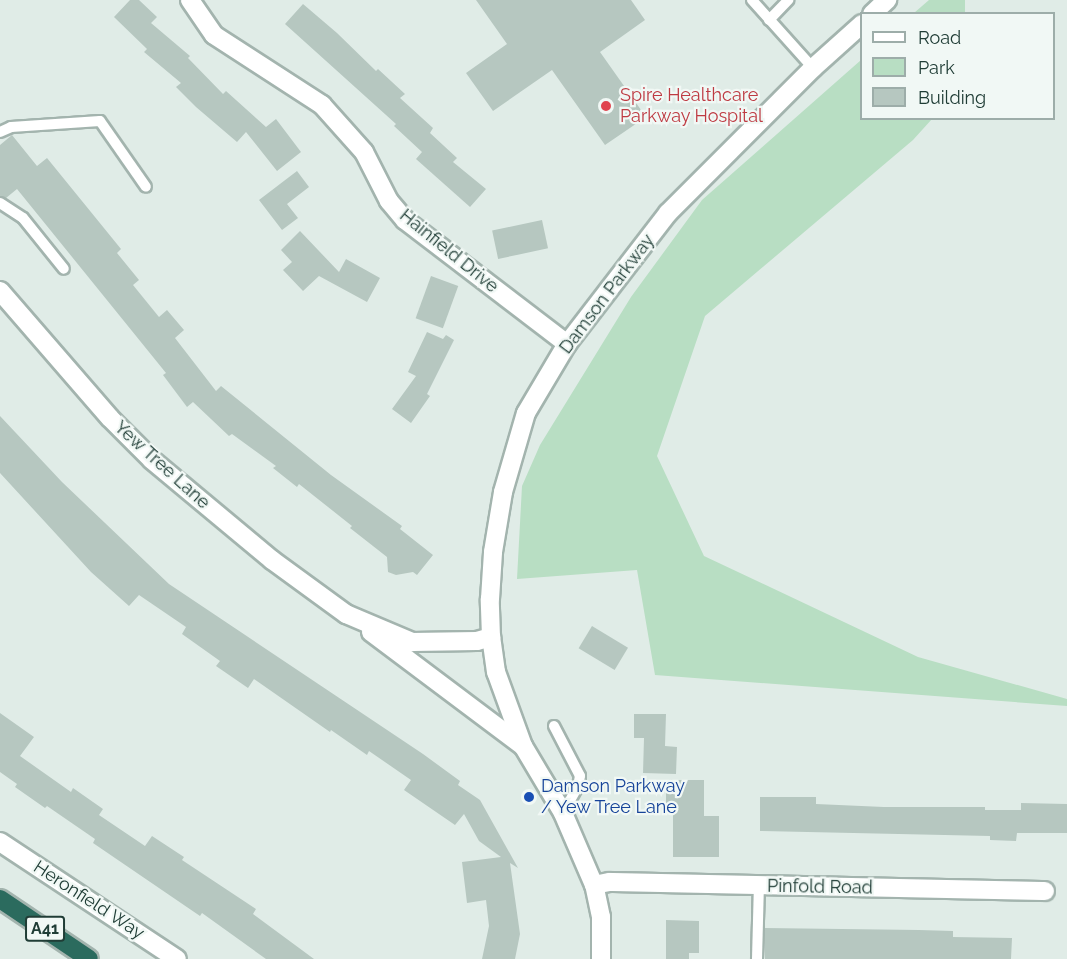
<!DOCTYPE html>
<html>
<head>
<meta charset="utf-8">
<style>
	body { margin:0 }
	#map { position:relative; width:1067px; height:959px; overflow:hidden; background:#e0ece7; font-family:Raleway,sans-serif }
	div>[style] { position:absolute }
	.green>* { inset:0; background:#b8dec3 }
	.building>* { inset:0; background:#b6c7c0; transform-origin:0 0 }
	.roads { filter:drop-shadow(2px 0 #a3b4ae) drop-shadow(-2px 0 #a3b4ae) drop-shadow(0 2px #a3b4ae) drop-shadow(0 -2px #a3b4ae) }
	.lane>* { height:10px; margin:-5px; padding:0 5px; transform-origin:5px; border-radius:5px; background:#fff }
	.street>* { height:18px; margin:-9px; padding:0 9px; transform-origin:9px; border-radius:9px; background:#fff }
	.secondary>* { height:18px; margin:-9px; padding:0 9px; transform-origin:9px; border-radius:9px; background:#fff }
	.highway>* { height:18px; margin:-9px; padding:0 9px; transform-origin:9px; border-radius:9px; background:#2b6b5e }
	.dots>* { width:16px; height:16px; translate:-50% -50%; box-sizing:border-box; border:3px solid #f1f8f5; border-radius:50% }
	span { translate:-50% -50%; white-space:nowrap; text-align:center; line-height:1.15; -webkit-text-stroke:4.5px #f1f8f5; paint-order:stroke }
	.shield-label span { padding:2px 4px; background:#f1f8f5; border:2px solid; border-radius:4px; -webkit-text-stroke-width:0 }
	.shield-label { font-size:16px; color:#203d36; font-weight:700 }
	.health-label { font-size:18px; color:#be3a42 }
	.left { translate:0 -50%; text-align:left }
	.street-label { font-size:18px; color:#203d36 }
	.transit-label { font-size:18px; color:#164399 }
	.legend { position:absolute; left:860px; top:12px; width:195px; height:108px; box-sizing:border-box; background:#f1f8f5; border:2px solid #9dada9; margin:0; padding:8px 10px; list-style:none; font-size:18px; color:#203d36 }
	.legend li { display:flex; align-items:center; gap:12px; height:30px }
	.legend b { width:30px; border:2px solid #9dada9 }
</style>
</head>
<body>
<div id="map">
	<div class="green">
		<i style="clip-path:polygon(929px 0,965px 0,965px 13px,914px 13px)"></i>
		<i style="clip-path:polygon(861px 60px,862px 118px,932px 119px,913px 140px,705px 316px,657px 456px,704px 556px,918px 657px,1067px 699px,1067px 706px,655px 675px,637px 570px,517px 579px,522px 486px,540px 445px,631px 297px,702px 200px)"></i>
	</div>
	<div class="building">
		<i style="clip-path:polygon(130px 0,139px 0,157px 17px,151px 23px,190px 56px,188px 58px,223px 94px,226px 91px,266px 127px,276px 119px,301px 152px,277px 171px,246px 132px,237px 142px,196px 107px,176px 87px,181px 83px,144px 52px,147px 49px,114px 17px)"></i>
		<i style="clip-path:polygon(476px 0,631px 0,645px 20px,600px 52px,646px 117px,605px 145px,552px 70px,493px 111px,466px 73px,507px 44px)"></i>
		<i style="clip-path:polygon(303px 4px,337px 33px,376px 71px,378px 69px,405px 94px,400px 98px,433px 128px,430px 133px,457px 158px,453px 162px,486px 189px,470px 207px,416px 159px,422px 152px,394px 126px,396px 124px,285px 24px)"></i>
		<i style="clip-path:polygon(12px 135px,37px 166px,47px 158px,121px 249px,117px 253px,139px 280px,133px 285px,159px 317px,167px 310px,184px 330px,175px 338px,216px 391px,221px 386px,331px 475px,402px 526px,400px 529px,433px 555px,417px 575px,413px 572px,396px 575px,388px 572px,387px 557px,350px 528px,352px 526px,299px 484px,297px 487px,273px 468px,276px 466px,232px 434px,229px 436px,193px 402px,187px 407px,163px 375px,166px 373px,17px 189px,6px 198px,0 196px,0 145px)"></i>
		<i style="clip-path:polygon(297px 171px,309px 187px,287px 204px,298px 218px,282px 230px,259px 200px)"></i>
		<i style="left:542px;top:220px;width:29px;height:51px;rotate:78deg"></i>
		<i style="clip-path:polygon(300px 231px,339px 272px,346px 259px,380px 278px,367px 302px,319px 276px,303px 291px,283px 270px,292px 262px,281px 250px)"></i>
		<i style="left:431px;top:276px;width:29px;height:45px;rotate:20deg"></i>
		<i style="clip-path:polygon(427px 332px,443px 339px,446px 335px,454px 340px,427px 394px,430px 396px,411px 423px,392px 409px,416px 376px,408px 372px)"></i>
		<i style="clip-path:polygon(0 416px,62px 482px,169px 584px,423px 754px,460px 781px,458px 785px,480px 800px,518px 868px,510px 863px,520px 934px,515px 959px,482px 959px,489px 926px,486px 900px,467px 903px,462px 862px,501px 857px,479px 841px,464px 814px,455px 825px,404px 790px,411px 780px,369px 751px,367px 755px,331px 730px,330px 732px,254px 679px,248px 688px,216px 666px,220px 661px,182px 634px,186px 627px,139px 595px,129px 606px,91px 572px,0 473px)"></i>
		<i style="left:592px;top:626px;width:42px;height:26px;rotate:31deg"></i>
		<i style="clip-path:polygon(0 713px,34px 737px,20px 756px,71px 792px,73px 788px,103px 809px,99px 815px,145px 846px,152px 836px,184px 857px,182px 860px,256px 909px,253px 914px,314px 959px,266px 959px,202px 913px,200px 916px,93px 843px,95px 839px,47px 806px,45px 808px,15px 787px,17px 784px,0 772px)"></i>
		<i style="clip-path:polygon(634px 714px,666px 714px,665px 746px,677px 747px,676px 774px,643px 773px,644px 738px,634px 738px)"></i>
		<i style="clip-path:polygon(666px 780px,704px 780px,704px 816px,719px 816px,719px 857px,673px 857px,673px 806px,666px 807px)"></i>
		<i style="clip-path:polygon(760px 797px,816px 797px,816px 804px,884px 807px,985px 807px,985px 810px,1021px 810px,1021px 803px,1067px 804px,1067px 833px,1017px 833px,1016px 841px,990px 840px,990px 836px,760px 831px)"></i>
		<i style="clip-path:polygon(666px 920px,699px 921px,699px 953px,689px 953px,689px 959px,666px 959px)"></i>
		<i style="clip-path:polygon(765px 928px,919px 930px,953px 931px,953px 937px,1012px 938px,1011px 959px,765px 959px)"></i>
	</div>
	<div class="roads">
		<div class="lane">
			<i style="left:752px;top:0;width:91px;rotate:48.1deg"></i>
			<i style="left:769px;top:20px;width:28px;rotate:-46deg"></i>
			<i style="left:0;top:132px;width:12px;rotate:-24deg"></i>
			<i style="left:11px;top:127px;width:89px;rotate:-3.9deg"></i>
			<i style="left:100px;top:121px;width:80px;rotate:55.1deg"></i>
			<i style="left:0;top:203px;width:27px;rotate:33deg"></i>
			<i style="left:23px;top:218px;width:65px;rotate:51.2deg"></i>
			<i style="left:554px;top:726px;width:56px;rotate:62.5deg"></i>
			<i style="left:580px;top:776px;width:10px;rotate:101deg"></i>
			<i style="left:578px;top:786px;width:31px;rotate:119deg"></i>
			<i style="left:757px;top:959px;width:74px;rotate:-88.5deg"></i>
		</div>
		<div class="street">
			<i style="left:190px;top:0;width:42px;rotate:55.6deg"></i>
			<i style="left:214px;top:35px;width:129px;rotate:32.9deg"></i>
			<i style="left:322px;top:105px;width:63px;rotate:48.2deg"></i>
			<i style="left:364px;top:152px;width:55px;rotate:63deg"></i>
			<i style="left:389px;top:201px;width:25px;rotate:50deg"></i>
			<i style="left:405px;top:220px;width:204px;rotate:37.4deg"></i>
			<i style="left:0;top:842px;width:212px;rotate:33.5deg"></i>
			<i style="left:594px;top:885px;width:16px;rotate:-11deg"></i>
			<i style="left:610px;top:882px;width:435px;rotate:1.2deg"></i>
		</div>
		<div class="secondary">
			<i style="left:872px;top:14px;width:21px;rotate:-43deg"></i>
			<i style="left:0;top:291px;width:168px;rotate:49.1deg"></i>
			<i style="left:110px;top:418px;width:59px;rotate:45deg"></i>
			<i style="left:152px;top:460px;width:156px;rotate:39.8deg"></i>
			<i style="left:272px;top:560px;width:92px;rotate:36.1deg"></i>
			<i style="left:346px;top:614px;width:72px;rotate:23deg"></i>
			<i style="left:412px;top:642px;width:65px;rotate:-0.9deg"></i>
			<i style="left:477px;top:641px;width:15px;rotate:-16deg"></i>
			<i style="left:371px;top:632px;width:190px;rotate:36.9deg"></i>
			<i style="left:601px;top:959px;width:42px;rotate:-90deg"></i>
			<i style="left:601px;top:917px;width:33px;rotate:-102deg"></i>
			<i style="left:594px;top:885px;width:78px;rotate:-113.3deg"></i>
			<i style="left:563px;top:813px;width:78px;rotate:-120.8deg"></i>
			<i style="left:523px;top:746px;width:79px;rotate:-110deg"></i>
			<i style="left:496px;top:672px;width:35px;rotate:-98deg"></i>
			<i style="left:491px;top:637px;width:38px;rotate:-92deg"></i>
			<i style="left:490px;top:599px;width:47px;rotate:-86.3deg"></i>
			<i style="left:493px;top:552px;width:61px;rotate:-80.5deg"></i>
			<i style="left:503px;top:492px;width:82px;rotate:-73.8deg"></i>
			<i style="left:526px;top:413px;width:80px;rotate:-59.3deg"></i>
			<i style="left:567px;top:344px;width:165px;rotate:-52.4deg"></i>
			<i style="left:668px;top:213px;width:205px;rotate:-45deg"></i>
			<i style="left:813px;top:68px;width:66px;rotate:-41.9deg"></i>
		</div>
		<div class="highway">
			<i style="left:0;top:899px;width:107px;rotate:34deg"></i>
		</div>
	</div>
	<div class="dots">
		<i style="left:606px;top:106px;background:#e0444e"></i>
		<i style="left:529px;top:797px;background:#1a4fb4"></i>
	</div>
	<div class="shield-label">
		<span style="left:45px;top:929px">A41</span>
	</div>
	<div class="health-label">
		<span class="left" style="left:620px;top:106px">Spire Healthcare<br>Parkway Hospital</span>
	</div>
	<div class="street-label">
		<span style="left:449px;top:251px;rotate:39deg">Hainfield Drive</span>
		<span style="left:607px;top:294px;rotate:-53deg">Damson Parkway</span>
		<span style="left:162px;top:465px;rotate:42deg">Yew Tree Lane</span>
		<span style="left:820px;top:887px;rotate:1deg">Pinfold Road</span>
		<span style="left:89px;top:900px;rotate:33deg">Heronfield Way</span>
	</div>
	<div class="transit-label">
		<span class="left" style="left:541px;top:797px">Damson Parkway<br>/ Yew Tree Lane</span>
	</div>
	<ul class="legend">
	<li><b style="height:8px;background:#fff"></b>Road</li>
	<li><b style="height:16px;background:#b8dec3"></b>Park</li>
	<li><b style="height:16px;background:#b6c7c0"></b>Building</li>
	</ul>
</div>
</body>
</html>
